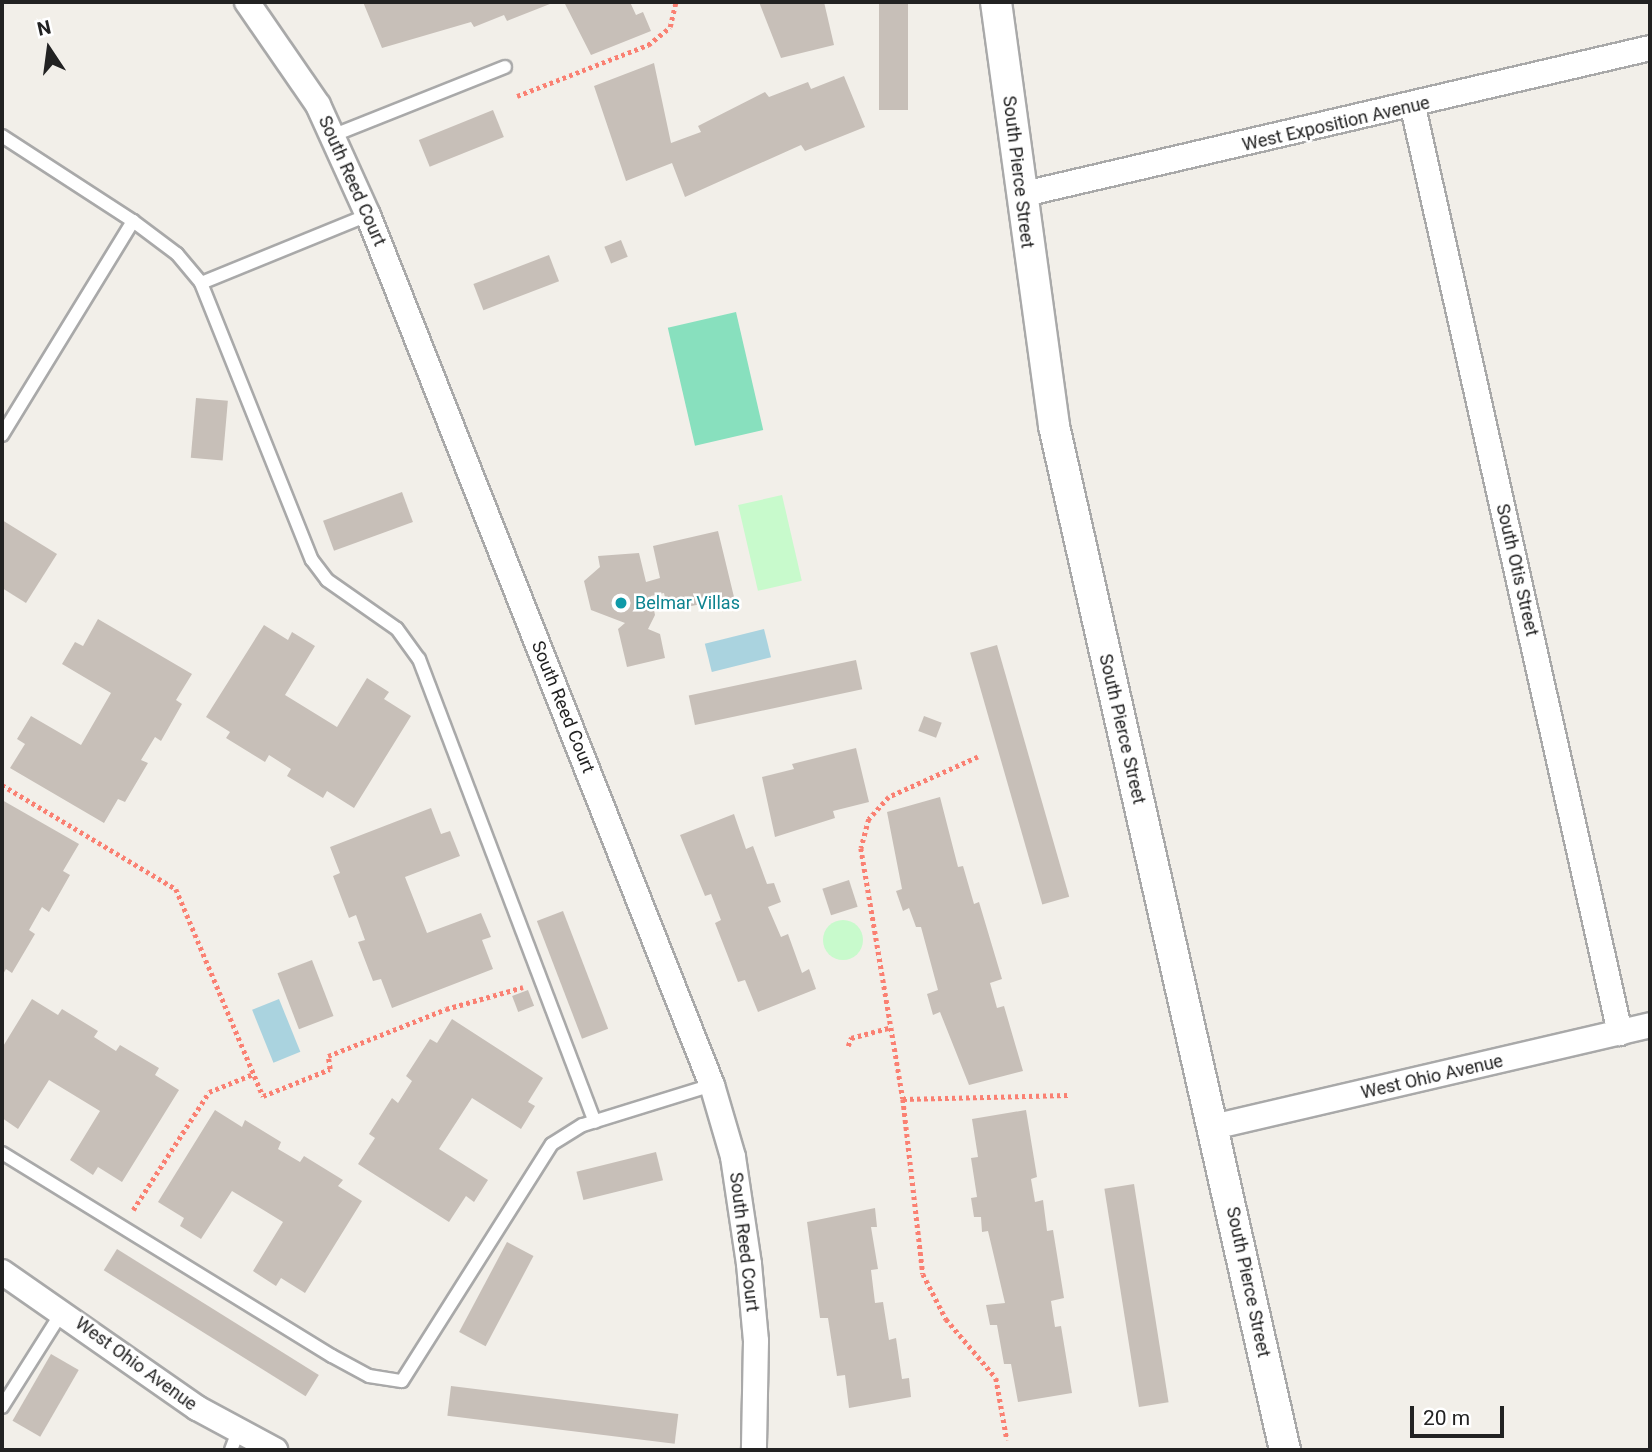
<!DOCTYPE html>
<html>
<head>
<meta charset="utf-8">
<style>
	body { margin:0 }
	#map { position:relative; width:1652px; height:1452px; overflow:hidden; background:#f2efe9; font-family:Roboto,sans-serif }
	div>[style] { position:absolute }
	.park>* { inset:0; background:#c8facc; transform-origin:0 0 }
	.round { border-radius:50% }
	.pitch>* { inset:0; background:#88e0be; transform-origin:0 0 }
	.water>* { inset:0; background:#aad3df; transform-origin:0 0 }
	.building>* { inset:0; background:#c7bfb8; transform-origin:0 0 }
	.path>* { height:4.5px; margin-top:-2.25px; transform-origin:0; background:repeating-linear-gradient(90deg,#fa8072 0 3.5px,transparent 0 7px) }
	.roads { filter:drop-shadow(2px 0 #a9a9a9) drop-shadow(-2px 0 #a9a9a9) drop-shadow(0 2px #a9a9a9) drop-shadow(0 -2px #a9a9a9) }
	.service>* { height:12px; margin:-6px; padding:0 6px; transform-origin:6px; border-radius:6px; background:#fff }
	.minor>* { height:24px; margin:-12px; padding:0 12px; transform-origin:12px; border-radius:12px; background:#fff }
	.tertiary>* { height:30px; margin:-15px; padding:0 15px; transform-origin:15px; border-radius:15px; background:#fff }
	.dots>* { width:19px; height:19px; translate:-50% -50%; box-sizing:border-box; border:4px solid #fff; border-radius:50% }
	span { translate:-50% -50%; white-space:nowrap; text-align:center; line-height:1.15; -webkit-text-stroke:5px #fff; paint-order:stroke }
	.street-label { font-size:18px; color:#222 }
	.culture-label { font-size:18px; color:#0d838f }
	.left { translate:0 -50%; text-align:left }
	.frame { position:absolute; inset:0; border:4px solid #222; pointer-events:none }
	.north { position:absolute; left:14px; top:14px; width:70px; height:70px; -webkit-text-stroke:5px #fff; paint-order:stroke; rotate:347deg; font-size:19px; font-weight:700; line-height:28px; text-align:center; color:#222 }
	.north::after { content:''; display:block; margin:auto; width:24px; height:32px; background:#222; clip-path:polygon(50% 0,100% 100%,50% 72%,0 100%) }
	.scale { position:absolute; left:1410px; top:1406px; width:94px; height:32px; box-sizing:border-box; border:4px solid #222; border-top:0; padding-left:9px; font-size:21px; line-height:24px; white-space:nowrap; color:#222; -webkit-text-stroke:5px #fff; paint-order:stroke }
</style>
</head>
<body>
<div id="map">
	<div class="park">
		<i style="left:782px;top:495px;width:88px;height:45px;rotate:77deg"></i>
		<i class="round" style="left:823px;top:920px;width:40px;height:40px"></i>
	</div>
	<div class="pitch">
		<i style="left:736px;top:312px;width:121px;height:70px;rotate:77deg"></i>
	</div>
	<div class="water">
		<i style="left:764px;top:629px;width:29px;height:61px;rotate:76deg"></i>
		<i style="left:279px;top:999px;width:57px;height:29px;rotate:68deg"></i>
	</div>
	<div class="building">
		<i style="clip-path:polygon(363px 2px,555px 2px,507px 21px,504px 15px,474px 27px,471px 22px,382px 48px)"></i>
		<i style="clip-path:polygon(564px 2px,630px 2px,636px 15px,643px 12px,651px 31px,591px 55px)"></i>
		<i style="clip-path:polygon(759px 2px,824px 2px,834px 45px,781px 58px)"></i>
		<i style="left:879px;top:2px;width:29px;height:108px"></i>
		<i style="clip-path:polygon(654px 63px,671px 143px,701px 132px,698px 126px,765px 92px,769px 97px,808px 82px,811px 89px,844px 76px,865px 127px,805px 151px,801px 145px,685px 197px,672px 163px,626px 181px,594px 86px)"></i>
		<i style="left:493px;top:110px;width:29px;height:80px;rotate:68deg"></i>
		<i style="left:621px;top:240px;width:18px;height:18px;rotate:68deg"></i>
		<i style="left:549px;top:255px;width:28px;height:81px;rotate:69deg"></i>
		<i style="left:196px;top:398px;width:32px;height:60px;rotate:5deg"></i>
		<i style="left:402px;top:492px;width:32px;height:84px;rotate:70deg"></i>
		<i style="clip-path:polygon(2px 520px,57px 554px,26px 603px,2px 588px)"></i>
		<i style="clip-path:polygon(718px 531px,734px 597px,668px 611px,664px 593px,651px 596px,655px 615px,648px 629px,660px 634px,665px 658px,627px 667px,618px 629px,625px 623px,591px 610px,584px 581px,600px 567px,598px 556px,639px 553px,646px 582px,660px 578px,653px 546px)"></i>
		<i style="clip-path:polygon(98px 619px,192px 674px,176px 700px,182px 704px,161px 741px,155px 737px,141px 760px,148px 763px,125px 802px,118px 799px,104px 823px,10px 768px,25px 744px,17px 739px,31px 716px,81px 745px,111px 693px,62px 664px,75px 642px,83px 646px)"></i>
		<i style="clip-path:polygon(264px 625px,288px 640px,292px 632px,315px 646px,285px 695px,337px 727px,367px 678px,389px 692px,384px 699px,411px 716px,354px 808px,327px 791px,323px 798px,287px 776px,291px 769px,269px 755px,265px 762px,226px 738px,230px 732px,206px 717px)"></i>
		<i style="left:997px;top:645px;width:262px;height:28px;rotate:74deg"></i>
		<i style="left:856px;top:660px;width:30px;height:171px;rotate:78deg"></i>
		<i style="left:924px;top:716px;width:19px;height:16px;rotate:21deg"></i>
		<i style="clip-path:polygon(856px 748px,869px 802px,833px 811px,835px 818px,775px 837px,762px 777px,794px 769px,792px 764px)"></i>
		<i style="clip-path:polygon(940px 797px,958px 867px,963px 866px,974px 904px,979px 902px,1002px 979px,990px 983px,997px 1008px,1004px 1006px,1023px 1071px,969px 1085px,940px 1012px,933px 1015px,927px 994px,938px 990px,921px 927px,916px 927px,909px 908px,903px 911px,896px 891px,902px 889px,887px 812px)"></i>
		<i style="clip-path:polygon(2px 800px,79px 844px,63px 871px,70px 875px,49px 912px,42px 907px,29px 930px,35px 934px,12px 973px,6px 969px,2px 976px)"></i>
		<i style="clip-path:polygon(431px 808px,441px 834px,450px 831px,460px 856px,405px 877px,427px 933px,481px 913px,491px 937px,482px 940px,493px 969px,392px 1008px,381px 979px,373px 981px,358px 942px,365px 940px,356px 915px,349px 918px,333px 876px,340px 873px,330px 847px)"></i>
		<i style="clip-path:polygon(734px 814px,746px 849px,753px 846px,767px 884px,774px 883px,781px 902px,768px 907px,781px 937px,788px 934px,802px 973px,809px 969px,816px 989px,758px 1012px,745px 980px,738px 982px,715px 923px,721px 920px,711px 894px,705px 896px,680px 835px)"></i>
		<i style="left:849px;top:880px;width:28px;height:28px;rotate:72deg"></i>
		<i style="left:563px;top:911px;width:126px;height:28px;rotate:69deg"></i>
		<i style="left:312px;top:960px;width:60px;height:37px;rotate:69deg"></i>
		<i style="left:528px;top:990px;width:17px;height:17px;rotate:69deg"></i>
		<i style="clip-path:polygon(32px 999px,58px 1015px,62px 1009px,98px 1031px,94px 1037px,116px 1051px,120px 1045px,159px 1068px,155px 1075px,179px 1090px,122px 1182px,98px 1167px,93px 1175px,70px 1160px,100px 1111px,49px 1080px,18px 1129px,2px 1118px,2px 1048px)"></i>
		<i style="clip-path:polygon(452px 1019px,543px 1078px,528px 1102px,535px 1106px,521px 1129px,472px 1098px,439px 1149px,488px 1180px,474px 1202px,466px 1196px,449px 1222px,358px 1164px,375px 1138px,369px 1134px,392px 1098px,398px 1103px,412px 1081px,406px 1076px,430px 1039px,437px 1043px)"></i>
		<i style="clip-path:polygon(215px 1110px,242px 1127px,245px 1120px,281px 1142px,278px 1149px,300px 1162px,304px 1156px,343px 1180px,338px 1186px,362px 1201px,305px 1293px,281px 1278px,276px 1286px,253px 1271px,283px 1222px,232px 1191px,201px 1239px,180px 1226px,184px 1218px,158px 1202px)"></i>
		<i style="clip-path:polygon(1026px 1110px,1037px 1177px,1031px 1179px,1035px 1202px,1043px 1200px,1047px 1231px,1053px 1230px,1064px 1298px,1051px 1301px,1055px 1327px,1061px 1326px,1072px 1393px,1018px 1402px,1011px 1364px,1004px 1364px,997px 1325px,990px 1325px,986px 1305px,1005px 1303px,988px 1231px,982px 1232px,981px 1217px,974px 1217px,971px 1198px,977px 1197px,971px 1158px,978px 1157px,972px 1119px)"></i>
		<i style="left:656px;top:1152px;width:29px;height:82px;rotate:76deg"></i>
		<i style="left:1134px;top:1184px;width:221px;height:30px;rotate:81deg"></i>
		<i style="clip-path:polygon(875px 1208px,877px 1227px,871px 1227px,878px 1269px,871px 1270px,875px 1303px,883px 1302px,889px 1340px,896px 1338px,902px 1379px,909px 1378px,911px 1397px,849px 1408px,845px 1375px,837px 1376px,828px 1318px,820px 1318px,807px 1222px)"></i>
		<i style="left:507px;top:1242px;width:30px;height:102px;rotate:28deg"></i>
		<i style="left:117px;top:1249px;width:238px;height:25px;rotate:32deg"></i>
		<i style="left:51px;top:1354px;width:32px;height:77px;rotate:30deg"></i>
		<i style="left:451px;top:1386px;width:229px;height:30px;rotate:7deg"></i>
	</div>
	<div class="path">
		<i style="left:517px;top:96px;width:141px;rotate:-21.3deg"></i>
		<i style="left:648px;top:45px;width:28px;rotate:-39deg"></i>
		<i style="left:670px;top:27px;width:26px;rotate:-77deg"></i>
		<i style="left:978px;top:757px;width:98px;rotate:155.8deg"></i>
		<i style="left:889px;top:797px;width:30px;rotate:132deg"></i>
		<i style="left:869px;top:819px;width:30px;rotate:105deg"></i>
		<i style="left:861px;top:848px;width:254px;rotate:80.5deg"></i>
		<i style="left:903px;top:1099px;width:176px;rotate:83.5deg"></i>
		<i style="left:923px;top:1274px;width:51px;rotate:62.9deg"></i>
		<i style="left:946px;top:1319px;width:77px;rotate:49.7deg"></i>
		<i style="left:996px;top:1378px;width:63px;rotate:79.9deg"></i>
		<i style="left:2px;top:785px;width:203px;rotate:30.9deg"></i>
		<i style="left:176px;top:889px;width:225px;rotate:67.2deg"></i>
		<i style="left:263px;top:1096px;width:72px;rotate:-21.9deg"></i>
		<i style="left:330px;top:1069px;width:13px;rotate:-99deg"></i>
		<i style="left:328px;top:1056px;width:127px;rotate:-21.7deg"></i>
		<i style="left:446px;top:1009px;width:80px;rotate:-15.9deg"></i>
		<i style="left:848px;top:1046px;width:9px;rotate:-69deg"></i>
		<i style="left:851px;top:1038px;width:39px;rotate:-15deg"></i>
		<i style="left:903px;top:1099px;width:165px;rotate:-1.4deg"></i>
		<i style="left:133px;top:1210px;width:140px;rotate:-57.2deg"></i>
		<i style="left:209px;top:1092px;width:48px;rotate:-22.2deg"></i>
	</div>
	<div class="roads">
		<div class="service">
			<i style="left:334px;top:135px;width:184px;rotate:-21.7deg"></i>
			<i style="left:2px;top:136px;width:156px;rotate:33deg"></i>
			<i style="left:133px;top:221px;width:55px;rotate:36.9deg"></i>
			<i style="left:177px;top:254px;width:38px;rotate:50deg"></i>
			<i style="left:368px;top:215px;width:180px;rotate:157.8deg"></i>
			<i style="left:201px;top:283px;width:298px;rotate:68.2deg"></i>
			<i style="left:312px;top:560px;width:25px;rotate:53deg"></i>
			<i style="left:327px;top:580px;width:85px;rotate:35deg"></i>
			<i style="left:397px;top:629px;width:37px;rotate:54deg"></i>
			<i style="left:419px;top:659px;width:495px;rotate:69.2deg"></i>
			<i style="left:2px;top:435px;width:251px;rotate:-58.5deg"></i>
			<i style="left:2px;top:1153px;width:387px;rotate:31.6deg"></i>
			<i style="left:332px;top:1356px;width:42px;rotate:28.4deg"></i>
			<i style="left:369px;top:1376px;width:33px;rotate:9deg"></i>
			<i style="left:402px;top:1381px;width:280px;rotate:-57.7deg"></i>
			<i style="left:552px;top:1144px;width:36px;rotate:-32deg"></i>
			<i style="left:583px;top:1125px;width:135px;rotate:-17.2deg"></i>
			<i style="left:2px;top:1407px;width:112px;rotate:-57.7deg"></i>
			<i style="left:231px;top:1450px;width:19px;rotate:-69deg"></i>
		</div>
		<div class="minor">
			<i style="left:247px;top:2px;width:125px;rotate:55.4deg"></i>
			<i style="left:318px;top:105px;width:121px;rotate:65.6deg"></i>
			<i style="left:368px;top:215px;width:936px;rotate:68.43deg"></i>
			<i style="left:712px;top:1085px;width:75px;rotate:73.7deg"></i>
			<i style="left:733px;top:1157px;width:108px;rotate:81.5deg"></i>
			<i style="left:749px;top:1264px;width:77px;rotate:84.8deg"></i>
			<i style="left:756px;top:1341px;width:109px;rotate:91.1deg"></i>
			<i style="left:1413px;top:107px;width:949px;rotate:77.4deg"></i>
			<i style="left:1020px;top:195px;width:647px;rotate:-13.13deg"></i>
			<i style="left:1213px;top:1127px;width:449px;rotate:-13.1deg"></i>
			<i style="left:2px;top:1272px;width:238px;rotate:34.9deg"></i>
			<i style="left:197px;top:1408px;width:89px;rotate:28.3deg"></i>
		</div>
		<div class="tertiary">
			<i style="left:996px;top:2px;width:428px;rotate:82.2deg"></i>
			<i style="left:1054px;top:426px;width:1050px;rotate:77.29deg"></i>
		</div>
	</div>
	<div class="dots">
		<i style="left:621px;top:603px;background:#0f9aa8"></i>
	</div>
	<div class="street-label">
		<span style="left:1336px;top:124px;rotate:-13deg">West Exposition Avenue</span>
		<span style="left:1018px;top:172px;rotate:83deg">South Pierce Street</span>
		<span style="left:352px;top:181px;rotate:66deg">South Reed Court</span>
		<span style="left:1517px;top:570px;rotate:77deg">South Otis Street</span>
		<span style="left:563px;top:707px;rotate:68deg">South Reed Court</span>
		<span style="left:1122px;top:729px;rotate:77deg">South Pierce Street</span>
		<span style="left:1432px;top:1077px;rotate:-13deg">West Ohio Avenue</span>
		<span style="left:744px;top:1242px;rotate:83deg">South Reed Court</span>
		<span style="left:1248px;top:1282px;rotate:78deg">South Pierce Street</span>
		<span style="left:136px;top:1364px;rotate:36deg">West Ohio Avenue</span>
	</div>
	<div class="culture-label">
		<span class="left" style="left:635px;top:603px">Belmar Villas</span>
	</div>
	<div class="frame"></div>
	<div class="north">N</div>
	<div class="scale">20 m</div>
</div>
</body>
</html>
